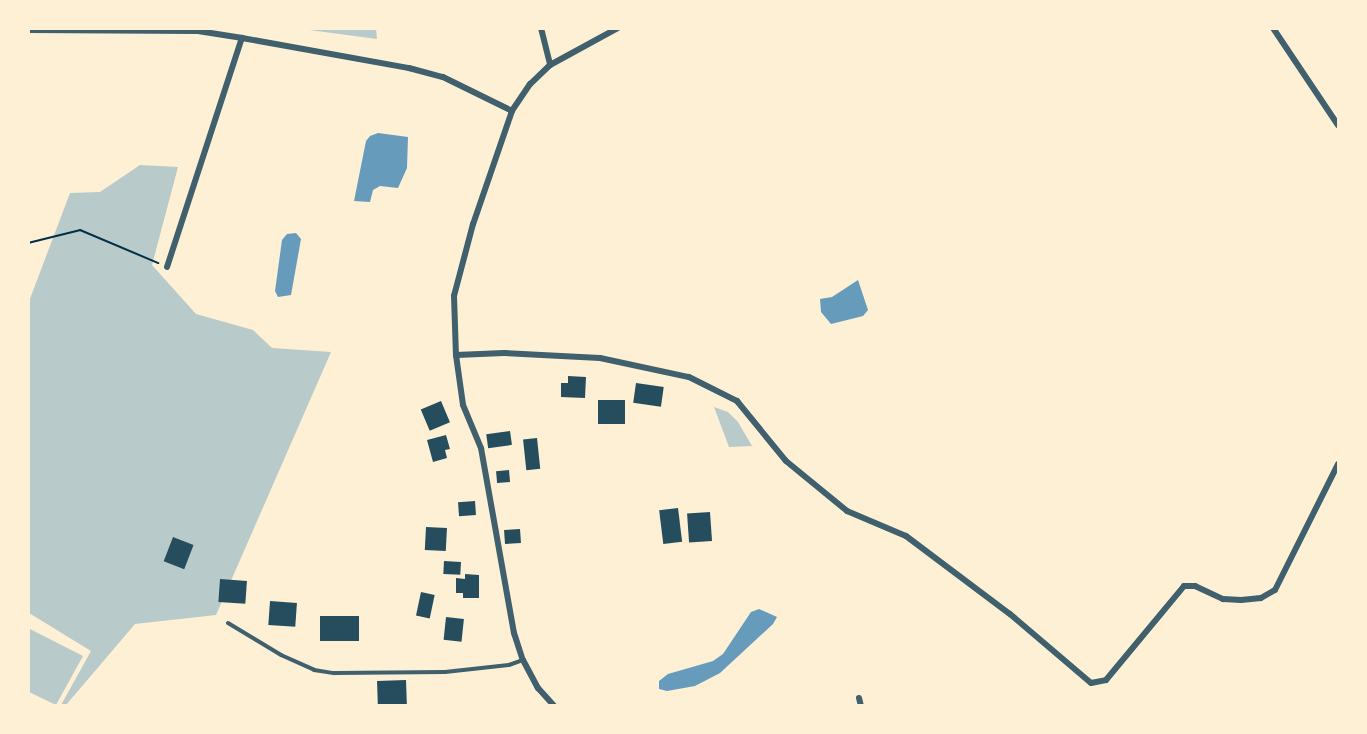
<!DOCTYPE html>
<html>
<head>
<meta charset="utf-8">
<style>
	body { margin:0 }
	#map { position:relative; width:1367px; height:734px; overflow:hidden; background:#fdf0d5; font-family:Manrope,sans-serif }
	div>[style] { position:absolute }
	.green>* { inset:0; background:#b9caca }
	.water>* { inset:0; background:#669bbc }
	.building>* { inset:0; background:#264d5e; transform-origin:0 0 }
	.path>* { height:2px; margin:-1px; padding:0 1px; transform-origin:1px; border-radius:1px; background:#003049 }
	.service>* { height:4px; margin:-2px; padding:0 2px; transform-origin:2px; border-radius:2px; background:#3f606c }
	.minor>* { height:6px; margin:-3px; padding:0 3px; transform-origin:3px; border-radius:3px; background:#3f606c }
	span { translate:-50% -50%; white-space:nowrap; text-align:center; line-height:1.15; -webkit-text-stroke:6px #fdf0d5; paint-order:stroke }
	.frame { position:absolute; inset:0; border:30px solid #fdf0d5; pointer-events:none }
</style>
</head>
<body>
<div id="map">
	<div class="green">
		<i style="clip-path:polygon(302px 29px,376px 29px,377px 39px)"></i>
		<i style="clip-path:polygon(140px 165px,178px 167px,152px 265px,196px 314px,253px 330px,272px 348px,331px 352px,216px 615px,135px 624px,66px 705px,61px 705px,91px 651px,29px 613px,28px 304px,70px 193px,100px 192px)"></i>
		<i style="clip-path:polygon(714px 407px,728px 412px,738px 422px,752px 446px,729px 447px)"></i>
		<i style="clip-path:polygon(28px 628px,83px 656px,56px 705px,29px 692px)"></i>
	</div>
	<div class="water">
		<i style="clip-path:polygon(378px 133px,408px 137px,407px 168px,398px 188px,380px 186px,373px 190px,370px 202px,354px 201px,366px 141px,370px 136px)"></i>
		<i style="clip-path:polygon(296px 233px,301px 239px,291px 295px,278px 297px,275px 291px,282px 240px,287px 234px)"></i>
		<i style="clip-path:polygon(858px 280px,868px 310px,863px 316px,831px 324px,821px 312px,820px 299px,832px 297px)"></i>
		<i style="clip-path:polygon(759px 609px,777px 617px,773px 624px,720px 673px,695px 686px,667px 691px,659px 689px,659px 681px,668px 674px,713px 661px,723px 654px,751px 612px)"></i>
	</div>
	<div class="building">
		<i style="clip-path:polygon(568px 376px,586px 377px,585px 398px,561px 397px,561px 383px,568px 383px)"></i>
		<i style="left:636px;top:383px;width:28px;height:20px;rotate:8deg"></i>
		<i style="left:598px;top:400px;width:27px;height:24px"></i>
		<i style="left:441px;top:401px;width:23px;height:22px;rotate:67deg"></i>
		<i style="left:510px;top:431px;width:14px;height:24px;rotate:82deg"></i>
		<i style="clip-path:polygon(446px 435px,450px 449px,445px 450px,447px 458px,433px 462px,427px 440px)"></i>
		<i style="left:537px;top:438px;width:31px;height:14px;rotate:84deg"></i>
		<i style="left:509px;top:470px;width:12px;height:13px;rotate:85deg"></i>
		<i style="left:475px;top:501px;width:14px;height:17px;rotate:86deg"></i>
		<i style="left:678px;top:508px;width:34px;height:19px;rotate:83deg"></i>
		<i style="left:710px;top:512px;width:29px;height:23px;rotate:86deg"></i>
		<i style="left:426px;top:527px;width:21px;height:23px;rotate:3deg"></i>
		<i style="left:520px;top:529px;width:14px;height:16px;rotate:86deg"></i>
		<i style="left:173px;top:537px;width:22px;height:26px;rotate:21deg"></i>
		<i style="left:444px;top:561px;width:17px;height:13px;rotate:3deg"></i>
		<i style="clip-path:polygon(465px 574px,479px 575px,479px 598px,463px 598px,463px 593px,456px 593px,456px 578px,465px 579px)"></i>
		<i style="left:220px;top:579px;width:27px;height:23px;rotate:4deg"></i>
		<i style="left:421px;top:592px;width:14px;height:24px;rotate:12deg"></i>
		<i style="left:270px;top:601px;width:27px;height:24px;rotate:4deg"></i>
		<i style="left:320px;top:616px;width:39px;height:25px"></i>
		<i style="left:446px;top:617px;width:18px;height:23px;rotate:6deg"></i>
		<i style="left:406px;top:680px;width:24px;height:29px;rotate:88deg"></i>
	</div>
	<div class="path">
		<i style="left:28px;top:243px;width:54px;rotate:-14deg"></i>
		<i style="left:80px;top:230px;width:85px;rotate:22.9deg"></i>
	</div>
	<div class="service">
		<i style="left:228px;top:623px;width:62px;rotate:31.1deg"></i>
		<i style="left:281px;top:655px;width:36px;rotate:24deg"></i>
		<i style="left:314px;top:670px;width:20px;rotate:9deg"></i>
		<i style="left:334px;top:673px;width:111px;rotate:-0.5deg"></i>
		<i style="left:445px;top:672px;width:64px;rotate:-6.2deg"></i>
		<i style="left:509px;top:665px;width:15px;rotate:-20deg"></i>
	</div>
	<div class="minor">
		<i style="left:541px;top:28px;width:38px;rotate:76deg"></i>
		<i style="left:550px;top:65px;width:28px;rotate:136deg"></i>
		<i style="left:530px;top:84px;width:32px;rotate:124deg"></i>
		<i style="left:512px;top:111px;width:120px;rotate:109deg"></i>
		<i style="left:473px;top:224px;width:74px;rotate:104.8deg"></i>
		<i style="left:454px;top:296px;width:59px;rotate:88.1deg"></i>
		<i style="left:456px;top:355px;width:50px;rotate:82deg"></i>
		<i style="left:463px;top:405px;width:47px;rotate:67.3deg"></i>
		<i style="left:481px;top:448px;width:188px;rotate:79.9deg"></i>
		<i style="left:514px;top:633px;width:28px;rotate:72deg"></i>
		<i style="left:523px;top:660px;width:32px;rotate:62deg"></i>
		<i style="left:538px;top:688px;width:24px;rotate:48deg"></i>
		<i style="left:1273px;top:28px;width:117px;rotate:56.2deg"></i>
		<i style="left:28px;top:30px;width:170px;rotate:0.3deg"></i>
		<i style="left:198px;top:31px;width:45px;rotate:9deg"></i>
		<i style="left:242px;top:38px;width:170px;rotate:10.2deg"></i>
		<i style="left:409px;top:68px;width:35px;rotate:15deg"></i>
		<i style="left:443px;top:77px;width:77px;rotate:26.2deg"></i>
		<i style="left:550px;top:65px;width:77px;rotate:-28.6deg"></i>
		<i style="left:167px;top:267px;width:241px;rotate:-71.9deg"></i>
		<i style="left:456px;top:355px;width:48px;rotate:-2.4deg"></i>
		<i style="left:504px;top:353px;width:96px;rotate:3deg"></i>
		<i style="left:600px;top:358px;width:91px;rotate:12.1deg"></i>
		<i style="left:689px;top:377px;width:54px;rotate:26.6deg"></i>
		<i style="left:737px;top:401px;width:77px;rotate:50.8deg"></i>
		<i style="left:786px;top:461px;width:79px;rotate:39.3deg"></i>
		<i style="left:847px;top:511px;width:64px;rotate:23deg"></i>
		<i style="left:906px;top:536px;width:130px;rotate:36.9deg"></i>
		<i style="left:1010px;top:614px;width:106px;rotate:40.4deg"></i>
		<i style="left:1091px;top:683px;width:15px;rotate:-11deg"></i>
		<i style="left:1106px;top:680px;width:122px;rotate:-50.3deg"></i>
		<i style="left:1184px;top:586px;width:11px"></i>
		<i style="left:1195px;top:586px;width:31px;rotate:25deg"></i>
		<i style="left:1223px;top:599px;width:18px;rotate:3deg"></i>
		<i style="left:1241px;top:600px;width:20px;rotate:-6deg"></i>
		<i style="left:1261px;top:598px;width:16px;rotate:-30deg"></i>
		<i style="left:1275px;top:590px;width:141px;rotate:-63.4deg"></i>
		<i style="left:859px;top:698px;width:8px;rotate:76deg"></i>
	</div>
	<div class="frame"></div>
</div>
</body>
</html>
